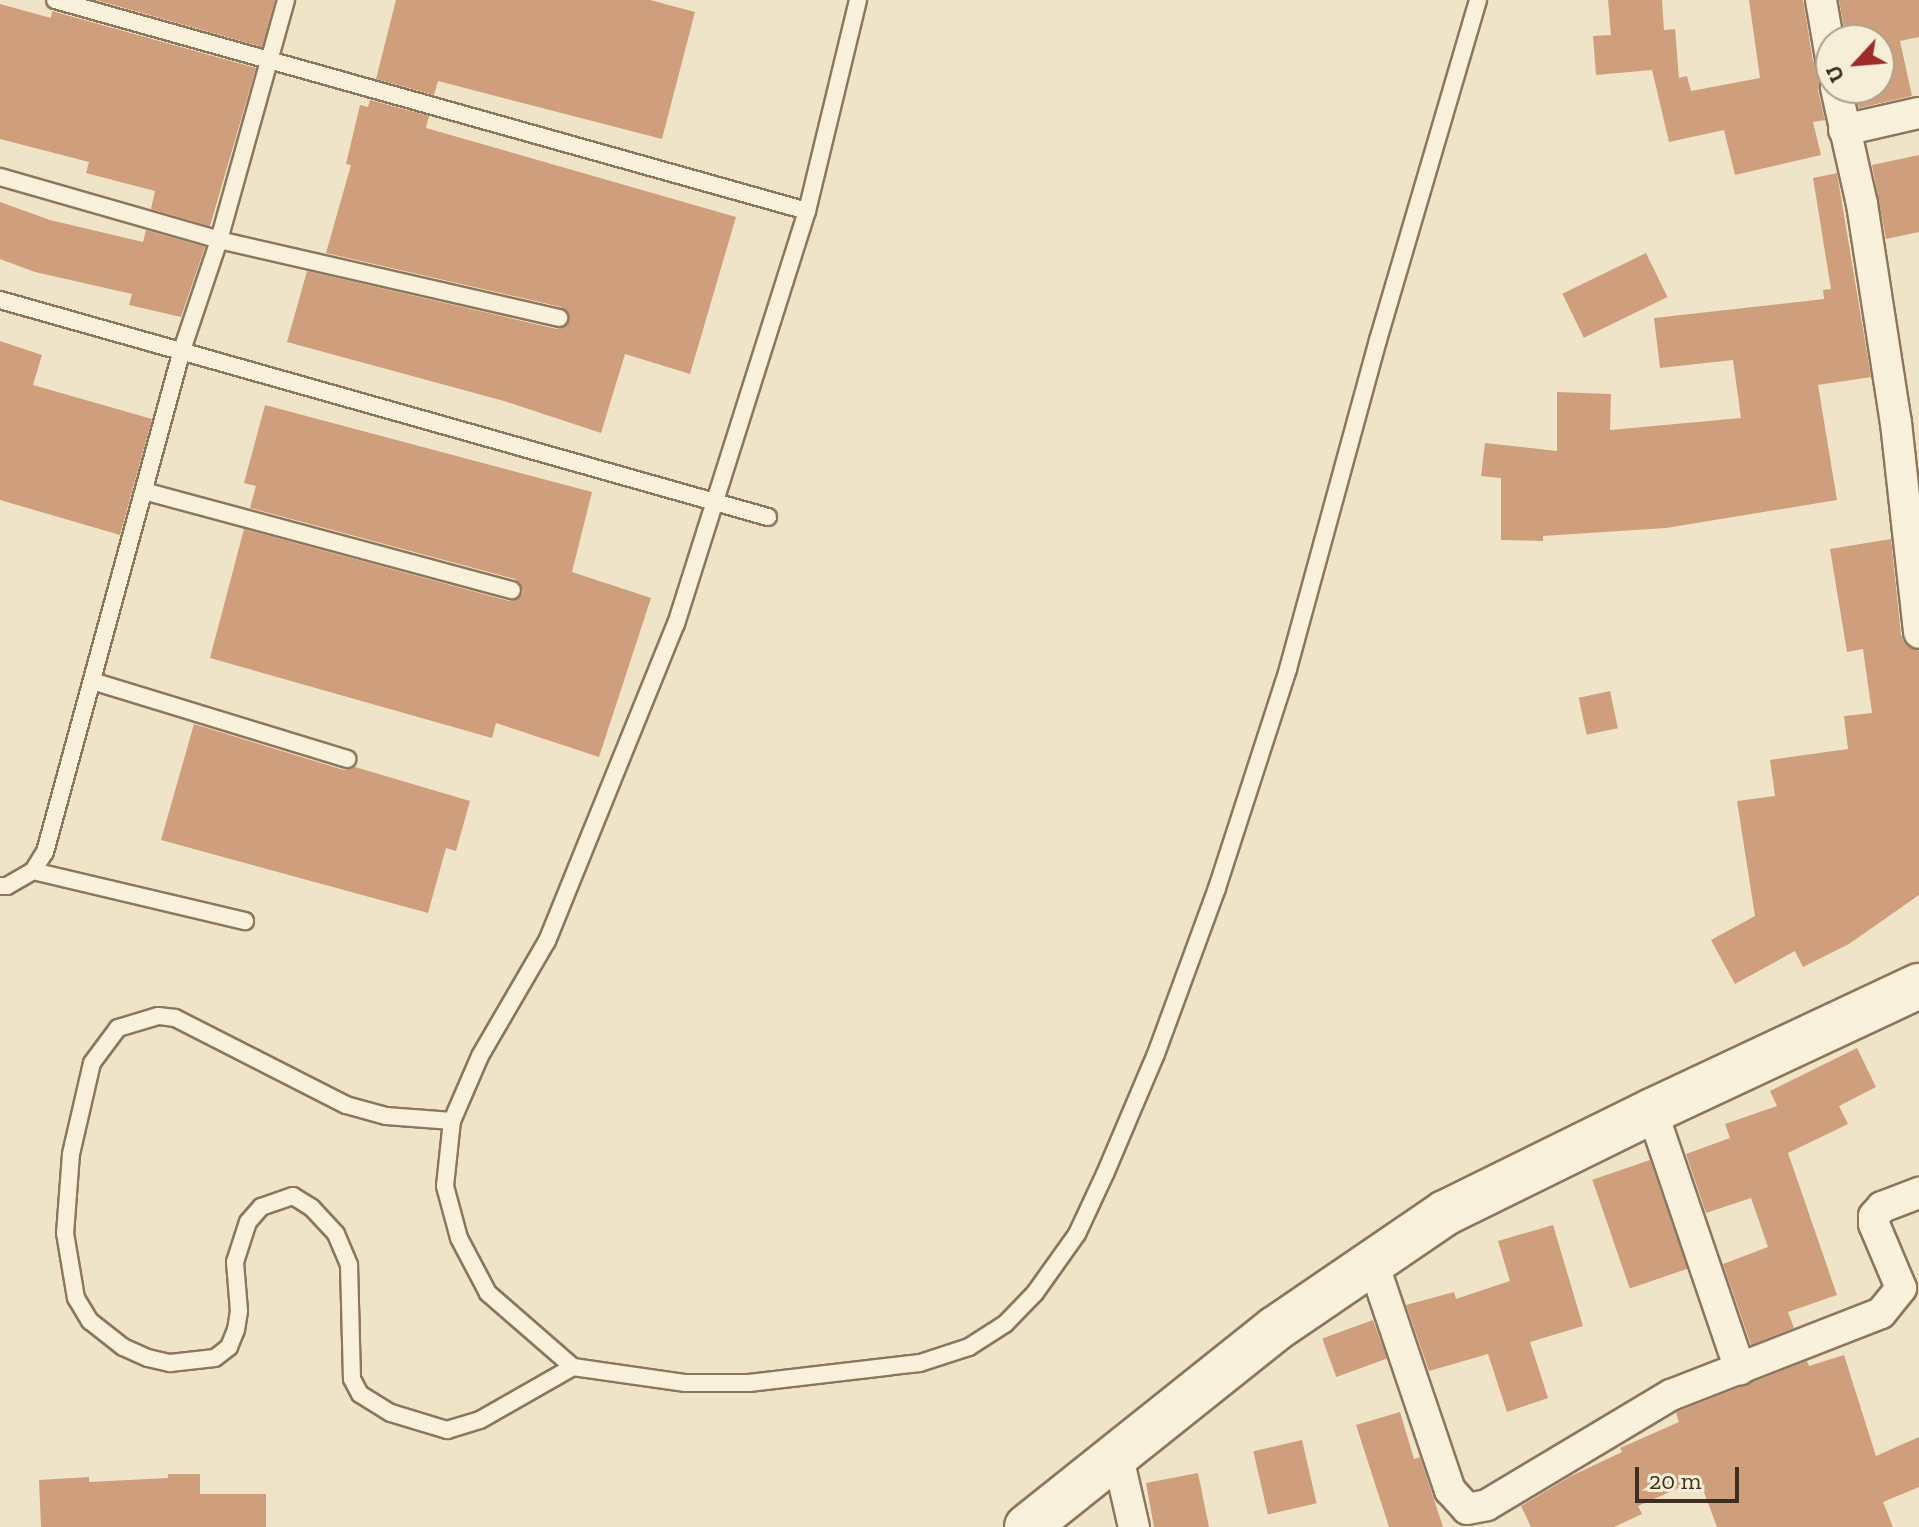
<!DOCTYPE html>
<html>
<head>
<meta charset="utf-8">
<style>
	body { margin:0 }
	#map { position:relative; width:1919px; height:1527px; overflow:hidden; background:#f0e4c8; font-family:"Zilla Slab",serif }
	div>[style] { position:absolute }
	.building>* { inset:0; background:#cf9f7d; transform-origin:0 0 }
	.roads { filter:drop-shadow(2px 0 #8d765c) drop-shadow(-2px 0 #8d765c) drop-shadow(0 2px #8d765c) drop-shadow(0 -2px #8d765c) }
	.lane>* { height:16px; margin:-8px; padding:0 8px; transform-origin:8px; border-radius:8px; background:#faf1dc }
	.street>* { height:30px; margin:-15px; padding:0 15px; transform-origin:15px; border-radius:15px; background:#faf1dc }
	.secondary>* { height:44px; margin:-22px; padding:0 22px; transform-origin:22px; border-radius:22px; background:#faf1dc }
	span { translate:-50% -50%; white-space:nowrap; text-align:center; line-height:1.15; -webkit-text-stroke:8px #f7eed8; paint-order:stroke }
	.north { position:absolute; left:1815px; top:24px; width:80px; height:80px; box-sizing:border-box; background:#f7eed8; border:2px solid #ada18e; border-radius:50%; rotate:244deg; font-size:22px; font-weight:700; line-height:32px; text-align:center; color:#3d2e20 }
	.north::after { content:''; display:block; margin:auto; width:28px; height:36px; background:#9e2a2b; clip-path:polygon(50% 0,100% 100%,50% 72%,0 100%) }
	.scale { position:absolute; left:1635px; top:1467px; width:104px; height:36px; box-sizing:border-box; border:4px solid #3d2e20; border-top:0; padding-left:10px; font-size:24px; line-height:28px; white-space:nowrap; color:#3d2e20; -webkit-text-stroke:6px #f7eed8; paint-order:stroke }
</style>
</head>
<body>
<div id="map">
	<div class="building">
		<i style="clip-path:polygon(96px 0,275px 0,262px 47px)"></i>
		<i style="clip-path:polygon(396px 0,650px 0,695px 12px,662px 139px,438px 81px,434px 95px,376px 79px)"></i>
		<i style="clip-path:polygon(1608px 0,1662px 0,1664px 30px,1675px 29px,1679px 78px,1687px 76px,1691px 91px,1760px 78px,1749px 0,1803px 0,1813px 61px,1824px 75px,1818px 91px,1825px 120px,1813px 122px,1821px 155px,1735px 175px,1724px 130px,1669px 142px,1652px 70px,1596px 75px,1593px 36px,1611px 35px)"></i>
		<i style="clip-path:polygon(1839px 0,1919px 0,1919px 37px,1900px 41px,1912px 96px,1859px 108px,1854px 88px,1879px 88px,1879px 40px,1846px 40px)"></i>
		<i style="clip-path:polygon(0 4px,51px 18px,52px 11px,256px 68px,210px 226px,151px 209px,155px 191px,86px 173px,89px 162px,0 139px)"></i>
		<i style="clip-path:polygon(370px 100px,429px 116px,426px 128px,736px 217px,690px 374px,625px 354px,601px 433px,504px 401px,287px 342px,307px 271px,557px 329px,569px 321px,569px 314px,561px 307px,326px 253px,351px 165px,346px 164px,360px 105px,368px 107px)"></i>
		<i style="clip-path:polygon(1919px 155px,1919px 232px,1886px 239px,1872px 165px)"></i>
		<i style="clip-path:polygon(1837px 173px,1871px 377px,1818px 385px,1837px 500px,1666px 528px,1543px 536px,1543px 541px,1501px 540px,1501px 478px,1481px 476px,1485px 443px,1557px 451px,1557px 392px,1611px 394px,1610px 430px,1741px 418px,1733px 360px,1660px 368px,1654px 318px,1824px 299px,1823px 290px,1831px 289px,1813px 178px)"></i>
		<i style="clip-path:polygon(0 202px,50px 220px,143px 242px,146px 230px,205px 247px,181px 317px,129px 305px,132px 294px,35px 272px,0 259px)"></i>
		<i style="left:1646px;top:253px;width:49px;height:93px;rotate:64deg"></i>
		<i style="clip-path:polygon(0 341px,42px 355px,33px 385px,152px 419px,120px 535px,0 500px)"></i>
		<i style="clip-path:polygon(265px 405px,592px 492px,572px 572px,651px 598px,599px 757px,496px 723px,492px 738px,210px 658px,244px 529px,509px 601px,519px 598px,523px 592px,515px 579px,250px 508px,256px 486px,244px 483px)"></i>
		<i style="clip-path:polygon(1891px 539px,1901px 635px,1905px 644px,1919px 651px,1919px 895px,1849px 944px,1803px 967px,1795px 951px,1735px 984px,1711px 940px,1755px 916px,1737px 801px,1775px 796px,1770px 760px,1848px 749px,1844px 716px,1872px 713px,1863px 649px,1847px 652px,1830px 549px)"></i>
		<i style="left:1610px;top:691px;width:38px;height:32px;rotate:78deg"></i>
		<i style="clip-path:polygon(194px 724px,344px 770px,355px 767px,470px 801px,456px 851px,446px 848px,428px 913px,161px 840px)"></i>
		<i style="clip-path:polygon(1857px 1048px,1876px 1087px,1839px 1106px,1848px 1124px,1788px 1153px,1837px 1295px,1788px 1312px,1794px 1328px,1751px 1345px,1723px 1264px,1768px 1247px,1751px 1198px,1706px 1213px,1686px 1154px,1730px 1138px,1725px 1124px,1777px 1106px,1770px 1091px)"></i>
		<i style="left:1650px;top:1160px;width:115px;height:61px;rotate:71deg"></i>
		<i style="clip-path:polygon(1553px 1225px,1583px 1326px,1530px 1342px,1548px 1398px,1507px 1412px,1488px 1354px,1429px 1371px,1406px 1305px,1454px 1292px,1456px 1299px,1510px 1281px,1498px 1241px)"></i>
		<i style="left:1373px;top:1320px;width:41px;height:54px;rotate:70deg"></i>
		<i style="clip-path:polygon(1844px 1355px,1876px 1456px,1919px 1437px,1919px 1487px,1883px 1502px,1893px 1527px,1717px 1527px,1699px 1479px,1638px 1506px,1642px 1514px,1614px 1527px,1531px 1527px,1521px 1506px,1571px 1476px,1622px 1452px,1620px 1448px,1679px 1422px,1676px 1413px,1679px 1411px,1807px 1361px,1809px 1366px)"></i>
		<i style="clip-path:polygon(1400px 1412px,1414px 1459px,1420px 1457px,1443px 1527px,1389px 1527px,1356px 1425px)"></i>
		<i style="left:1302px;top:1440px;width:65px;height:50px;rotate:77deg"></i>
		<i style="clip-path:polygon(1198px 1473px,1209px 1527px,1154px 1527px,1146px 1483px)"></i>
		<i style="clip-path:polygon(168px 1474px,200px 1474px,200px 1494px,266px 1494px,266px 1527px,41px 1527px,39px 1480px,89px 1477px,89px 1482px,168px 1478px)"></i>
	</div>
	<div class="roads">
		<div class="lane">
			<i style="left:55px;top:0;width:781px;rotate:15.67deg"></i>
			<i style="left:0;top:177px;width:228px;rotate:16deg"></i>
			<i style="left:219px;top:240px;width:349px;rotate:12.9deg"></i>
			<i style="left:0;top:300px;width:798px;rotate:15.78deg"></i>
			<i style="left:144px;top:491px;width:381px;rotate:15.1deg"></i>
			<i style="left:92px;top:681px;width:267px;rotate:17deg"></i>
			<i style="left:33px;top:871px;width:218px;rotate:13.3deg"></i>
			<i style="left:0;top:886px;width:7px"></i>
			<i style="left:7px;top:886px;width:30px;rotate:-30deg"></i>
			<i style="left:33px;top:871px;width:22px;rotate:-58deg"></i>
			<i style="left:45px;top:852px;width:520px;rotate:-74.74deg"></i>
			<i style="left:182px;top:350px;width:116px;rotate:-71.4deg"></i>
			<i style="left:219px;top:240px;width:249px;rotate:-74.4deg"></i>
			<i style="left:452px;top:1121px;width:66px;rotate:-175.7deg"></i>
			<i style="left:386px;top:1116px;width:41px;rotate:-164.6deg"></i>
			<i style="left:346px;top:1105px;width:192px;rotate:-153deg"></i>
			<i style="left:175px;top:1018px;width:17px;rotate:-173deg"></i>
			<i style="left:158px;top:1016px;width:42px;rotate:163.3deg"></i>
			<i style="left:118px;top:1028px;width:44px;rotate:126.6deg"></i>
			<i style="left:92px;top:1063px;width:93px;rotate:103deg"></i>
			<i style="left:71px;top:1154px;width:79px;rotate:94.3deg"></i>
			<i style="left:65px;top:1233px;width:66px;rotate:80.4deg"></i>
			<i style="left:76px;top:1298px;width:27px;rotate:59deg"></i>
			<i style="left:90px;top:1321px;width:42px;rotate:38.2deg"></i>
			<i style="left:123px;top:1347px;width:27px;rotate:24deg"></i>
			<i style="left:148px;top:1358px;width:23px;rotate:13deg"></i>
			<i style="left:170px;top:1363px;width:45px;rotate:-6.3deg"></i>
			<i style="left:215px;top:1358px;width:18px;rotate:-38deg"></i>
			<i style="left:229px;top:1347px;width:18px;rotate:-68deg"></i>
			<i style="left:236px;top:1330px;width:19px;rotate:-81deg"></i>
			<i style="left:239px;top:1311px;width:49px;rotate:-94.7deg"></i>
			<i style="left:235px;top:1262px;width:42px;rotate:-72deg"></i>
			<i style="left:248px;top:1222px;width:20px;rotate:-49deg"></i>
			<i style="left:261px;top:1207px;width:34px;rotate:-19deg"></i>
			<i style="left:293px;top:1196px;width:22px;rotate:32deg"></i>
			<i style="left:312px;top:1208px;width:35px;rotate:47deg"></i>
			<i style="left:336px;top:1234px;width:34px;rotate:67deg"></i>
			<i style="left:349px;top:1265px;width:114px;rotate:88.5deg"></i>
			<i style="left:352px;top:1379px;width:17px;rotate:62deg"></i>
			<i style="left:360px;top:1394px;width:36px;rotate:32deg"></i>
			<i style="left:391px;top:1413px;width:59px;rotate:16.9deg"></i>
			<i style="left:447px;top:1430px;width:34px;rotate:-17deg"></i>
			<i style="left:480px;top:1420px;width:107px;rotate:-29.7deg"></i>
			<i style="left:573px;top:1367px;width:114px;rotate:8.1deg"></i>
			<i style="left:686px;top:1383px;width:63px"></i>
			<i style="left:749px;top:1383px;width:172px;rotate:-6.7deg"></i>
			<i style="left:920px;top:1363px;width:52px;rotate:-18.1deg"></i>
			<i style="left:969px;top:1347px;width:43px;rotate:-32.6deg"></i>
			<i style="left:1005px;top:1324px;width:43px;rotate:-45.9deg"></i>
			<i style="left:1035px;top:1293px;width:72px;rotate:-54.6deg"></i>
			<i style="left:1077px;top:1234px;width:66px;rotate:-65deg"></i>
			<i style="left:1105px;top:1174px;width:130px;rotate:-67deg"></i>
			<i style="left:1156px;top:1054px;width:177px;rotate:-69.8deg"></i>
			<i style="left:1217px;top:888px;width:230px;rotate:-72deg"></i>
			<i style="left:1288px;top:669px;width:341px;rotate:-74.7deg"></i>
			<i style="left:1378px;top:340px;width:354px;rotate:-73.6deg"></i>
			<i style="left:573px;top:1367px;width:113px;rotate:-139deg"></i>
			<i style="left:488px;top:1293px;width:62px;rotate:-117.8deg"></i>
			<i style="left:459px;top:1238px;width:54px;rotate:-105.1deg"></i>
			<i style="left:445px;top:1186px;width:65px;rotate:-83.9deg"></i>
			<i style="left:452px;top:1121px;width:71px;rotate:-66.7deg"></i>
			<i style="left:480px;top:1056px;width:133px;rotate:-59.8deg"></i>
			<i style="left:547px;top:941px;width:342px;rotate:-67.9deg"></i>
			<i style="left:676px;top:624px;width:433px;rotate:-72.4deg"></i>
			<i style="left:807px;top:211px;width:217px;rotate:-76.4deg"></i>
		</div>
		<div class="street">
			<i style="left:1821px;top:0;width:59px;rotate:80.2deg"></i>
			<i style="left:1836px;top:88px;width:119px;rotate:77.4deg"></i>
			<i style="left:1862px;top:204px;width:222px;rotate:81.2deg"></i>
			<i style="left:1896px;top:423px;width:211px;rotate:83.7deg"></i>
			<i style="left:1844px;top:130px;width:77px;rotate:-12.8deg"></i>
			<i style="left:1652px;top:1111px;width:273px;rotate:71.2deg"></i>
			<i style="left:1372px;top:1260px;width:243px;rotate:71.3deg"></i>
			<i style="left:1450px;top:1490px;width:25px;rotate:48deg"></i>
			<i style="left:1467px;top:1509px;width:20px;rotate:-11deg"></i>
			<i style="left:1487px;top:1505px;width:214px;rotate:-30.9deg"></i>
			<i style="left:1671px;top:1395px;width:225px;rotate:-21.3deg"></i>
			<i style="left:1881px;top:1313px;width:32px;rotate:-51deg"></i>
			<i style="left:1901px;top:1288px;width:69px;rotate:-112.9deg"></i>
			<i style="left:1874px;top:1224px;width:8px;rotate:-90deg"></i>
			<i style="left:1874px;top:1216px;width:12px;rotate:-48deg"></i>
			<i style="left:1882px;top:1207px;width:40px;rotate:-21deg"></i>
			<i style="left:1117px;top:1453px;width:76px;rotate:77.1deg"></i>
		</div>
		<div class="secondary">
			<i style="left:1027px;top:1527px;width:317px;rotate:-38.6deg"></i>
			<i style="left:1275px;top:1329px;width:206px;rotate:-34.3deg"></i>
			<i style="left:1445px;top:1213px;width:231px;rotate:-26.2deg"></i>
			<i style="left:1652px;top:1111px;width:295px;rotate:-25.1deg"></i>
		</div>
	</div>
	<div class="north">U</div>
	<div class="scale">20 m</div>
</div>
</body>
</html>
